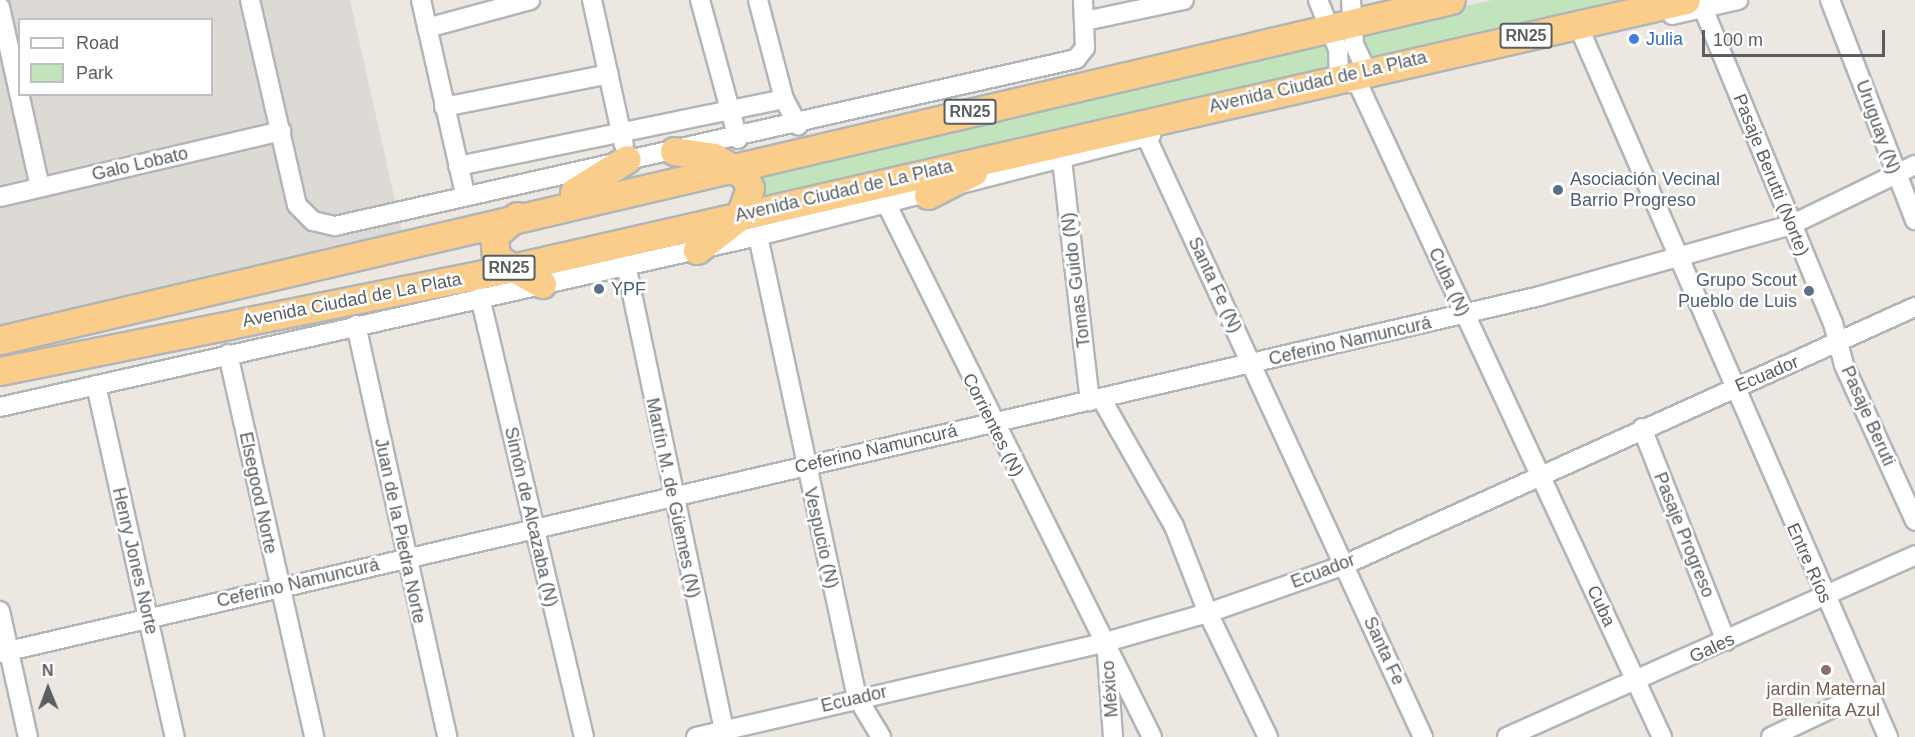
<!DOCTYPE html>
<html>
<head>
<meta charset="utf-8">
<style>
	body { margin:0 }
	#map { position:relative; width:1915px; height:737px; overflow:hidden; background:#ece8e1; font-family:Helvetica,sans-serif }
	div>[style] { position:absolute }
	.industrial>* { inset:0; background:#dddad5 }
	.green>* { inset:0; background:#c2e4bd }
	.roads { filter:drop-shadow(2px 0 #b2b5b8) drop-shadow(-2px 0 #b2b5b8) drop-shadow(0 2px #b2b5b8) drop-shadow(0 -2px #b2b5b8) }
	.minor>* { height:18px; margin:-9px; padding:0 9px; transform-origin:9px; border-radius:9px; background:#fff }
	.highway>* { height:27px; margin:-13.5px; padding:0 13.5px; transform-origin:13.5px; border-radius:13.5px; background:#face8a }
	.dots>* { width:16px; height:16px; translate:-50% -50%; box-sizing:border-box; border:3px solid #fff; border-radius:50% }
	span { translate:-50% -50%; white-space:nowrap; text-align:center; line-height:1.15; -webkit-text-stroke:5px #fff; paint-order:stroke }
	.shield-label span { padding:2px 4px; background:#fff; border:2px solid; border-radius:4px; -webkit-text-stroke-width:0 }
	.shield-label { font-size:16px; color:#595e61; font-weight:700 }
	.shop-label { font-size:18px; color:#366cbe }
	.left { translate:0 -50%; text-align:left }
	.street-label { font-size:18px; color:#595e61 }
	.service-label { font-size:18px; color:#4e5e75 }
	.right { translate:-100% -50%; text-align:right }
	.education-label { font-size:18px; color:#785e54 }
	.legend { position:absolute; left:18px; top:18px; width:195px; height:78px; box-sizing:border-box; background:#fff; border:2px solid #bdbfc0; margin:0; padding:8px 10px; list-style:none; font-size:18px; color:#595e61 }
	.legend li { display:flex; align-items:center; gap:12px; height:30px }
	.legend b { width:30px; border:2px solid #bdbfc0 }
	.north { position:absolute; left:18px; top:659px; width:60px; height:60px; -webkit-text-stroke:4px #fff; paint-order:stroke; rotate:359deg; font-size:16px; font-weight:700; line-height:24px; text-align:center; color:#595e61 }
	.north::after { content:''; display:block; margin:auto; width:21px; height:27px; background:#595e61; clip-path:polygon(50% 0,100% 100%,50% 72%,0 100%) }
	.scale { position:absolute; left:1702px; top:30px; width:183px; height:27px; box-sizing:border-box; border:3px solid #595e61; border-top:0; padding-left:8px; font-size:18px; line-height:21px; white-space:nowrap; color:#595e61; -webkit-text-stroke:4px #fff; paint-order:stroke }
</style>
</head>
<body>
<div id="map">
	<div class="industrial">
		<i style="clip-path:polygon(evenodd,0 0,350px 0,402px 232px,0 325px,0 0,20px 20px,212px 20px,212px 94px,20px 94px,20px 20px)"></i>
	</div>
	<div class="green">
		<i style="clip-path:polygon(1492px 0,1634px 0,1378px 60px,1367px 56px,1362px 40px,1366px 28px)"></i>
		<i style="clip-path:polygon(1317px 38px,1328px 46px,1332px 60px,1326px 73px,755px 208px,748px 171px)"></i>
	</div>
	<div class="roads">
		<div class="minor">
			<i style="left:250px;top:0;width:210px;rotate:77.1deg"></i>
			<i style="left:297px;top:205px;width:23px;rotate:45deg"></i>
			<i style="left:313px;top:221px;width:23px;rotate:13deg"></i>
			<i style="left:335px;top:226px;width:760px;rotate:-12.7deg"></i>
			<i style="left:1076px;top:59px;width:14px;rotate:-51deg"></i>
			<i style="left:1085px;top:48px;width:48px;rotate:-92.4deg"></i>
			<i style="left:421px;top:0;width:199px;rotate:77.2deg"></i>
			<i style="left:592px;top:0;width:148px;rotate:77.6deg"></i>
			<i style="left:700px;top:0;width:144px;rotate:74.7deg"></i>
			<i style="left:758px;top:0;width:102px;rotate:75.3deg"></i>
			<i style="left:784px;top:99px;width:30px;rotate:62deg"></i>
			<i style="left:1318px;top:0;width:53px;rotate:67.8deg"></i>
			<i style="left:1338px;top:49px;width:28px;rotate:88deg"></i>
			<i style="left:1339px;top:77px;width:13px;rotate:29deg"></i>
			<i style="left:1351px;top:0;width:44px;rotate:86.1deg"></i>
			<i style="left:1354px;top:44px;width:29px;rotate:65deg"></i>
			<i style="left:1366px;top:70px;width:12px;rotate:110deg"></i>
			<i style="left:1830px;top:0;width:236px;rotate:68.9deg"></i>
			<i style="left:0;top:7px;width:184px;rotate:77.5deg"></i>
			<i style="left:1703px;top:8px;width:341px;rotate:67.6deg"></i>
			<i style="left:1833px;top:323px;width:43px;rotate:75.3deg"></i>
			<i style="left:1844px;top:365px;width:171px;rotate:65.5deg"></i>
			<i style="left:1672px;top:15px;width:68px;rotate:-12.8deg"></i>
			<i style="left:1085px;top:21px;width:101px;rotate:-12deg"></i>
			<i style="left:427px;top:28px;width:107px;rotate:-15.2deg"></i>
			<i style="left:1583px;top:37px;width:764px;rotate:66.46deg"></i>
			<i style="left:1360px;top:88px;width:716px;rotate:65.05deg"></i>
			<i style="left:444px;top:107px;width:168px;rotate:-11.3deg"></i>
			<i style="left:1146px;top:136px;width:662px;rotate:65.26deg"></i>
			<i style="left:1062px;top:160px;width:243px;rotate:83.4deg"></i>
			<i style="left:458px;top:166px;width:333px;rotate:-11.6deg"></i>
			<i style="left:0;top:197px;width:289px;rotate:-13.2deg"></i>
			<i style="left:887px;top:205px;width:594px;rotate:63.52deg"></i>
			<i style="left:758px;top:236px;width:472px;rotate:77.9deg"></i>
			<i style="left:857px;top:697px;width:47px;rotate:59deg"></i>
			<i style="left:626px;top:265px;width:476px;rotate:78.1deg"></i>
			<i style="left:480px;top:297px;width:452px;rotate:76.7deg"></i>
			<i style="left:356px;top:325px;width:422px;rotate:77.5deg"></i>
			<i style="left:228px;top:354px;width:393px;rotate:77.3deg"></i>
			<i style="left:96px;top:385px;width:361px;rotate:77.4deg"></i>
			<i style="left:1101px;top:398px;width:147px;rotate:60.3deg"></i>
			<i style="left:1174px;top:526px;width:93px;rotate:68.7deg"></i>
			<i style="left:1208px;top:613px;width:138px;rotate:64.2deg"></i>
			<i style="left:0;top:407px;width:777px;rotate:-12.71deg"></i>
			<i style="left:758px;top:236px;width:406px;rotate:-14.4deg"></i>
			<i style="left:1642px;top:428px;width:229px;rotate:68.5deg"></i>
			<i style="left:0;top:611px;width:129px;rotate:77.5deg"></i>
			<i style="left:0;top:653px;width:1581px;rotate:-13.05deg"></i>
			<i style="left:1540px;top:296px;width:261px;rotate:-15.8deg"></i>
			<i style="left:1791px;top:225px;width:138px;rotate:-25.8deg"></i>
			<i style="left:1107px;top:653px;width:84px;rotate:85.9deg"></i>
			<i style="left:696px;top:737px;width:421px;rotate:-13deg"></i>
			<i style="left:1106px;top:642px;width:106px;rotate:-15.9deg"></i>
			<i style="left:1208px;top:613px;width:144px;rotate:-19.4deg"></i>
			<i style="left:1344px;top:565px;width:627px;rotate:-24.32deg"></i>
			<i style="left:1507px;top:737px;width:447px;rotate:-24deg"></i>
			<i style="left:1771px;top:737px;width:105px;rotate:-25.3deg"></i>
		</div>
		<div class="highway">
			<i style="left:674px;top:151px;width:40px;rotate:8.5deg"></i>
			<i style="left:714px;top:157px;width:36px;rotate:32deg"></i>
			<i style="left:744px;top:176px;width:13px;rotate:63deg"></i>
			<i style="left:750px;top:188px;width:30px;rotate:110deg"></i>
			<i style="left:740px;top:216px;width:55px;rotate:141.7deg"></i>
			<i style="left:574px;top:192px;width:62px;rotate:-31.9deg"></i>
			<i style="left:928px;top:195px;width:51px;rotate:-27.1deg"></i>
			<i style="left:517px;top:216px;width:30px;rotate:140deg"></i>
			<i style="left:494px;top:235px;width:23px;rotate:85deg"></i>
			<i style="left:496px;top:258px;width:53px;rotate:29.5deg"></i>
			<i style="left:0;top:340px;width:1490px;rotate:-13.19deg"></i>
			<i style="left:0;top:371px;width:518px;rotate:-11.35deg"></i>
			<i style="left:508px;top:269px;width:1208px;rotate:-12.86deg"></i>
		</div>
	</div>
	<div class="dots">
		<i style="left:1634px;top:39px;background:#3f7fe0"></i>
		<i style="left:1558px;top:190px;background:#5c6f8a"></i>
		<i style="left:599px;top:289px;background:#5c6f8a"></i>
		<i style="left:1809px;top:291px;background:#5c6f8a"></i>
		<i style="left:1826px;top:670px;background:#8d6e63"></i>
	</div>
	<div class="shield-label">
		<span style="left:1526px;top:36px">RN25</span>
		<span style="left:970px;top:112px">RN25</span>
		<span style="left:509px;top:268px">RN25</span>
	</div>
	<div class="shop-label">
		<span class="left" style="left:1646px;top:39px">Julia</span>
	</div>
	<div class="street-label">
		<span style="left:1318px;top:82px;rotate:-13deg">Avenida Ciudad de La Plata</span>
		<span style="left:1878px;top:127px;rotate:70deg">Uruguay (N)</span>
		<span style="left:140px;top:164px;rotate:-13deg">Galo Lobato</span>
		<span style="left:1771px;top:175px;rotate:68deg">Pasaje Berutti (Norte)</span>
		<span style="left:844px;top:191px;rotate:-13deg">Avenida Ciudad de La Plata</span>
		<span style="left:1076px;top:280px;rotate:-97deg">Tomas Guido (N)</span>
		<span style="left:1449px;top:282px;rotate:65deg">Cuba (N)</span>
		<span style="left:1215px;top:285px;rotate:65deg">Santa Fe (N)</span>
		<span style="left:352px;top:300px;rotate:-11deg">Avenida Ciudad de La Plata</span>
		<span style="left:1350px;top:341px;rotate:-13deg">Ceferino Namuncurá</span>
		<span style="left:1767px;top:374px;rotate:-23deg">Ecuador</span>
		<span style="left:1868px;top:416px;rotate:66deg">Pasaje Beruti</span>
		<span style="left:993px;top:425px;rotate:63deg">Corrientes (N)</span>
		<span style="left:876px;top:449px;rotate:-13deg">Ceferino Namuncurá</span>
		<span style="left:258px;top:493px;rotate:78deg">Elsegood Norte</span>
		<span style="left:673px;top:498px;rotate:78deg">Martín M. de Güemes (N)</span>
		<span style="left:531px;top:517px;rotate:77deg">Simón de Alcazaba (N)</span>
		<span style="left:400px;top:531px;rotate:78deg">Juan de la Piedra Norte</span>
		<span style="left:1684px;top:535px;rotate:68deg">Pasaje Progreso</span>
		<span style="left:821px;top:538px;rotate:77deg">Vespucio (N)</span>
		<span style="left:135px;top:561px;rotate:77deg">Henry Jones Norte</span>
		<span style="left:1809px;top:563px;rotate:66deg">Entre Ríos</span>
		<span style="left:1323px;top:571px;rotate:-21deg">Ecuador</span>
		<span style="left:298px;top:583px;rotate:-13deg">Ceferino Namuncurá</span>
		<span style="left:1601px;top:606px;rotate:65deg">Cuba</span>
		<span style="left:1712px;top:648px;rotate:-25deg">Gales</span>
		<span style="left:1384px;top:651px;rotate:65deg">Santa Fe</span>
		<span style="left:1110px;top:689px;rotate:-94deg">México</span>
		<span style="left:854px;top:699px;rotate:-13deg">Ecuador</span>
	</div>
	<div class="service-label">
		<span class="left" style="left:1570px;top:190px">Asociación Vecinal<br>Barrio Progreso</span>
		<span class="right" style="left:1797px;top:291px">Grupo Scout<br>Pueblo de Luis</span>
		<span class="left" style="left:611px;top:289px">YPF</span>
	</div>
	<div class="education-label">
		<span style="left:1826px;top:700px">jardin Maternal<br>Ballenita Azul</span>
	</div>
	<ul class="legend">
	<li><b style="height:8px;background:#fff"></b>Road</li>
	<li><b style="height:16px;background:#c2e4bd"></b>Park</li>
	</ul>
	<div class="north">N</div>
	<div class="scale">100 m</div>
</div>
</body>
</html>
